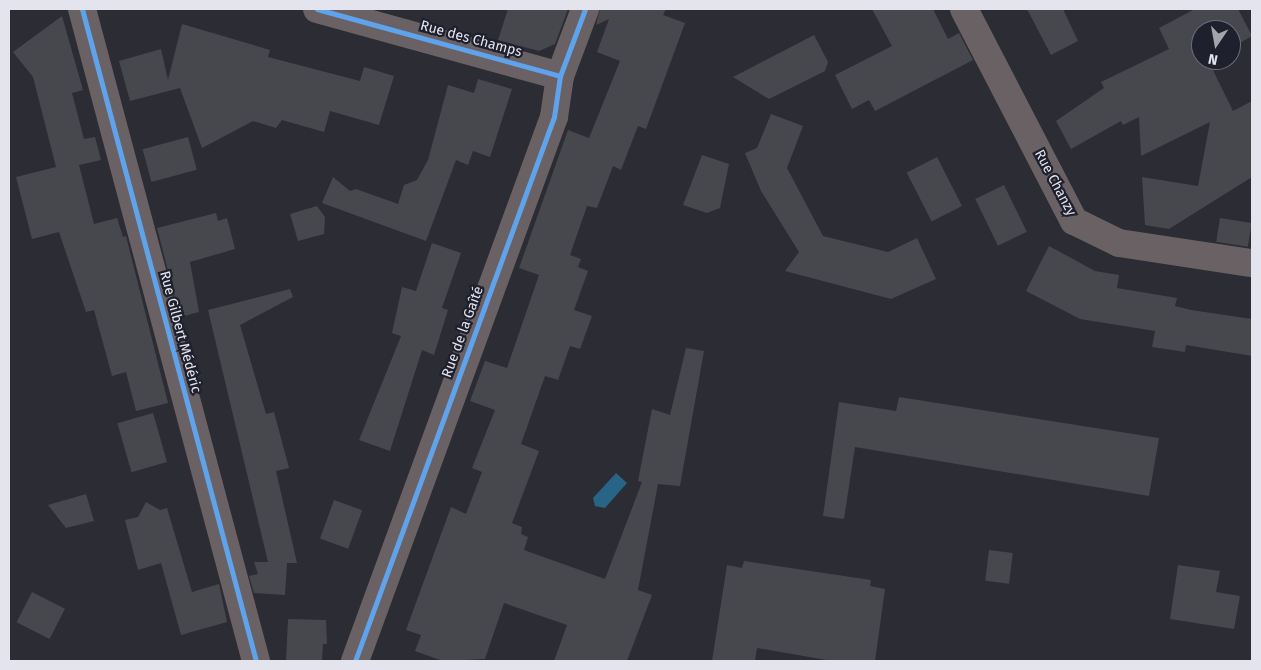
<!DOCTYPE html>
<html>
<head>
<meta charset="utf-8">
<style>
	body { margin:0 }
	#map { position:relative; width:1261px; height:670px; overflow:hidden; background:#2c2c34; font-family:"Fira Sans",sans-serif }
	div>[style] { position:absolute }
	.water>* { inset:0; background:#276485 }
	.building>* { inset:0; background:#47474e; transform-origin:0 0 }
	.street>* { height:28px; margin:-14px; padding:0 14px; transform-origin:14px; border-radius:14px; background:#6a6164 }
	.cycleway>* { height:5px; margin:-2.5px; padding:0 2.5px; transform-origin:2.5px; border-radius:2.5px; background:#60a3ed }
	span { translate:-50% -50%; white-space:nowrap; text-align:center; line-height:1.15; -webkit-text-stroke:4.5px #1f202e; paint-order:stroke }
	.street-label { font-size:14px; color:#e3e4ed }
	.frame { position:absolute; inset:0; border:10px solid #e3e4ed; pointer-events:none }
	.north { position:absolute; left:1191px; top:20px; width:50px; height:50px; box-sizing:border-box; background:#1f202e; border:1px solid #6d6e7a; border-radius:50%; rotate:192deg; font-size:14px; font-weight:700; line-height:20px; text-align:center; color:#e3e4ed }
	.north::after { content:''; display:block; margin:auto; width:18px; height:22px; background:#a3a4ac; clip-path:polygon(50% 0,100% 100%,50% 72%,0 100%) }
</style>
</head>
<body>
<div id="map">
	<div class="water">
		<i style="clip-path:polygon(616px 473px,627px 483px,605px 508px,595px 506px,593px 498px)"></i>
	</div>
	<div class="building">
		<i style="clip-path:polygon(508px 9px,568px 9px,555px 44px,539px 51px,498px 40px)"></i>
		<i style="clip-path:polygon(600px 9px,666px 9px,663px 15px,685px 23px,646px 129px,638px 126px,621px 170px,613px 166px,597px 208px,587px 206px,570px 255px,581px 259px,578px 267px,588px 271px,574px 310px,592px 316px,580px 349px,570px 346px,558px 380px,545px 376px,521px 444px,539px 451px,512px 523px,522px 527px,521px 534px,528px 537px,524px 550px,605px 579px,642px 482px,638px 481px,652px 409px,670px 415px,686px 348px,704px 351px,680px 486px,658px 484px,638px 590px,652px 595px,627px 661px,554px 661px,567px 625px,504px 603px,485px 659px,443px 661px,415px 651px,421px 635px,406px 630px,451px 507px,466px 514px,482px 472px,472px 468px,495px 410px,470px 401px,485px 361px,507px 368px,539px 275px,519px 268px,568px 130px,589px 138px,620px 61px,597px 52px,609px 19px,596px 25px)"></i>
		<i style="clip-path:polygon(872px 9px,933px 9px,948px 39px,959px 33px,973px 60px,875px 111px,869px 100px,852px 109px,835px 75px,892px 46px)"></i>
		<i style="clip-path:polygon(1027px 9px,1063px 9px,1078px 41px,1051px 55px)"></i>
		<i style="clip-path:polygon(1195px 9px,1238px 9px,1252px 36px,1231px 48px,1231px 30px,1201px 30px,1201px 60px,1208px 60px,1233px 111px,1252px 101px,1252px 177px,1169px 229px,1145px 225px,1142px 177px,1198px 186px,1210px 122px,1141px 156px,1139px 117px,1123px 125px,1121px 121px,1071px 149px,1056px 121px,1104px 88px,1101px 82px,1169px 49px,1159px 28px)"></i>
		<i style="clip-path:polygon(62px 16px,83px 90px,72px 93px,84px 139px,95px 137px,101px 160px,79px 165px,94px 224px,117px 218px,123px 237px,126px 236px,168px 403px,136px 411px,126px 372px,112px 376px,94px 310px,86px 312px,59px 232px,32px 239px,16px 177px,56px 167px,33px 77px,13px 52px)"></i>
		<i style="clip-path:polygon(182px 24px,270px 50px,268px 57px,360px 81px,364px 67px,394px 76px,379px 125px,330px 111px,324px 132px,282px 120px,276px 128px,253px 121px,202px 148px,180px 88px,130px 101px,119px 61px,161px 49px,168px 80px)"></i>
		<i style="clip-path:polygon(814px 35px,828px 62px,825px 71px,769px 99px,733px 77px)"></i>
		<i style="clip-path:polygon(478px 79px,512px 89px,490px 157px,473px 151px,468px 165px,456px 160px,426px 241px,322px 203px,333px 177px,350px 191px,356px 189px,398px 204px,404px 185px,417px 180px,428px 160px,448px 85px,474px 93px)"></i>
		<i style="clip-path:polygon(771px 114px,803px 126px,787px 168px,823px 236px,888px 252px,917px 238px,936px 279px,891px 299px,785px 271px,799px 252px,761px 191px,745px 153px,757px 148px)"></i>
		<i style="left:188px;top:137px;width:34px;height:47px;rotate:75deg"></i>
		<i style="clip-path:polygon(702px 155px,729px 164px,720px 208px,707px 213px,683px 205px)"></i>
		<i style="left:937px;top:157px;width:55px;height:34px;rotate:63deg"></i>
		<i style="left:1004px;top:185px;width:52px;height:32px;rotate:64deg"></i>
		<i style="clip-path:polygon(317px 206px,325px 217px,324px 234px,298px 241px,290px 214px)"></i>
		<i style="clip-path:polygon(216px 213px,218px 221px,227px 218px,235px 249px,190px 262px,199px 312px,180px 317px,157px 228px)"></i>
		<i style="left:1220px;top:218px;width:32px;height:24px;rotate:9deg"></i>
		<i style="clip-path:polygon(432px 243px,461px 253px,442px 308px,448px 310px,434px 355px,422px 350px,390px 451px,359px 440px,401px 336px,392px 333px,402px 287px,416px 291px)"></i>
		<i style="clip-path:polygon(1049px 246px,1095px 271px,1119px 275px,1117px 288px,1177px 298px,1175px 306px,1191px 310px,1252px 319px,1252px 356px,1186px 345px,1185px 352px,1152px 347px,1155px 331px,1080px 319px,1026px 291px)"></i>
		<i style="clip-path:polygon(290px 289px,293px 297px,240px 325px,266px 414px,274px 412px,289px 468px,276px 471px,297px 563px,287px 563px,285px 595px,254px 593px,249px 576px,258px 574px,254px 562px,268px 562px,208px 310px)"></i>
		<i style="clip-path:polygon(899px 397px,1159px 438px,1149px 496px,855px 447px,844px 519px,823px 516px,839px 402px,896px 411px)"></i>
		<i style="left:153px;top:413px;width:51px;height:37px;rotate:74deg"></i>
		<i style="clip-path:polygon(86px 494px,94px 521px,66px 528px,48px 505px)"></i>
		<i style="left:334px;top:500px;width:30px;height:41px;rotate:20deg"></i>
		<i style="clip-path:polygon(146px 502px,160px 510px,167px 508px,192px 592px,219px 584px,227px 622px,181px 635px,161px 563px,138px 570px,125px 520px,138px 517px)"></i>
		<i style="left:989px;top:550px;width:24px;height:31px;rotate:7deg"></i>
		<i style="clip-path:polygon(744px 561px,871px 580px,870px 586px,885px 589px,875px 661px,832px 661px,757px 648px,755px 661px,712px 661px,727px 565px,742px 568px)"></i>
		<i style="clip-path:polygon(1178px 565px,1220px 571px,1216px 592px,1240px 596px,1234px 629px,1170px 619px)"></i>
		<i style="left:32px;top:592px;width:37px;height:34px;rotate:27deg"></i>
		<i style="clip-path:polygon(288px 619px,326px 620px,327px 644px,323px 644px,322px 661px,286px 661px)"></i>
	</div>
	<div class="street">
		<i style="left:82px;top:9px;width:675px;rotate:75.06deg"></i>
		<i style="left:317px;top:9px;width:252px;rotate:15.4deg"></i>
		<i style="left:964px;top:9px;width:239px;rotate:62.6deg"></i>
		<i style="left:1074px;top:221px;width:50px;rotate:26.1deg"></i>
		<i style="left:1119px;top:243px;width:134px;rotate:8.6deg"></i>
		<i style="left:355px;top:661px;width:579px;rotate:-69.91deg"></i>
		<i style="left:554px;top:117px;width:41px;rotate:-81.7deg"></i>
		<i style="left:560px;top:76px;width:72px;rotate:-69.5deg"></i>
	</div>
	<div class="cycleway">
		<i style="left:82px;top:9px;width:675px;rotate:75.06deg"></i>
		<i style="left:317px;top:9px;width:252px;rotate:15.4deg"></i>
		<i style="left:355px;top:661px;width:579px;rotate:-69.91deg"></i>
		<i style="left:554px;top:117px;width:41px;rotate:-81.7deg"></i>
		<i style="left:560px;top:76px;width:72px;rotate:-69.5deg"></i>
	</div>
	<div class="street-label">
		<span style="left:471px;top:39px;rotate:15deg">Rue des Champs</span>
		<span style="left:1055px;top:183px;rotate:62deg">Rue Chanzy</span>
		<span style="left:180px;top:332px;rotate:75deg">Rue Gilbert Médéric</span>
		<span style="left:463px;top:332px;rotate:-70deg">Rue de la Gaîté</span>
	</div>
	<div class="frame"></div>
	<div class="north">N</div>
</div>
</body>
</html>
